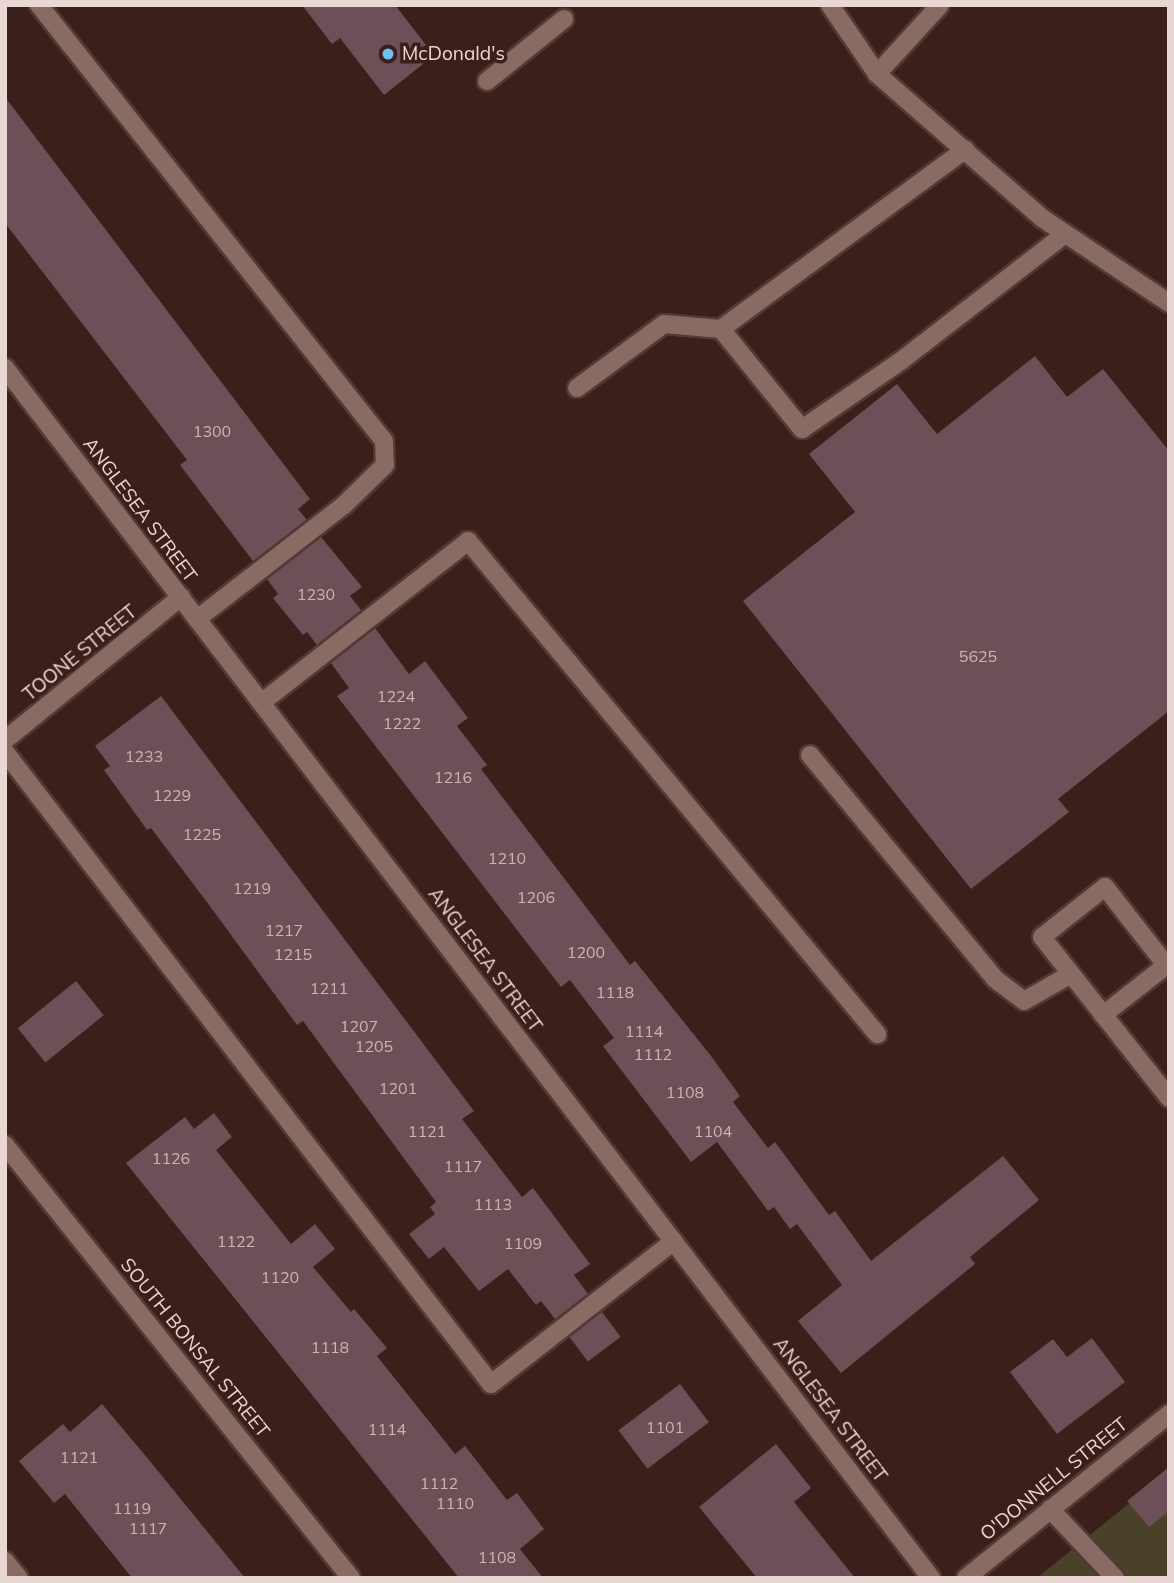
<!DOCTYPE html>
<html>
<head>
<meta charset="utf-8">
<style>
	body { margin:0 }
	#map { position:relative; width:1174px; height:1583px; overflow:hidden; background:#3a1f1a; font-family:Mulish,sans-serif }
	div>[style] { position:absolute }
	.green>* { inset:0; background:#494228 }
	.building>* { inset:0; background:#6d4f57; transform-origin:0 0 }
	.roads { filter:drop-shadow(2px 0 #503a36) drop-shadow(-2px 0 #503a36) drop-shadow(0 2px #503a36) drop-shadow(0 -2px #503a36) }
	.minor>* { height:18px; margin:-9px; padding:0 9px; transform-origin:9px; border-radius:9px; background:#8a6b63 }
	.dots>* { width:19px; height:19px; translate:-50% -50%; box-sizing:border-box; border:4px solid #3a1f1a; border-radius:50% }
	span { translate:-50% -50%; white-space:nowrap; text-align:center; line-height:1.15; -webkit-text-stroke:7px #3a1f1a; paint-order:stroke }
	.number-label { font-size:16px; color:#cbb5b4 }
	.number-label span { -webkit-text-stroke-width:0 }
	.poi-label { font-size:19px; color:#ead7d3 }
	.left { translate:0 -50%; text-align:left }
	.street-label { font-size:19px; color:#ead7d3 }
	.frame { position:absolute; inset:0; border:7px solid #ead7d3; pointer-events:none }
</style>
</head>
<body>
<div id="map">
	<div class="green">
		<i style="clip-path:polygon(1169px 1471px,1169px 1578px,1037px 1578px)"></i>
	</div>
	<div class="building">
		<i style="clip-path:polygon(302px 5px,395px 5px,426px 45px,421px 49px,428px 60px,384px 95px,340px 38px,332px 44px)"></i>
		<i style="clip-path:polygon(5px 97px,310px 499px,298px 509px,307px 520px,253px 561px,180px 465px,187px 460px,5px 223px)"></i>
		<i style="clip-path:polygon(1035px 356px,1067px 397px,1103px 369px,1169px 451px,1169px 711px,1058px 799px,1069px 812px,971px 889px,743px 601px,855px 512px,809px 454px,897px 384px,937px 434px)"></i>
		<i style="clip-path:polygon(321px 537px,362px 587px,350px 596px,361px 610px,317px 645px,307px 632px,303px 635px,273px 598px,278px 594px,267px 579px)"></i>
		<i style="clip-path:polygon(375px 628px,409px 674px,425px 661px,468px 718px,457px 726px,487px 765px,481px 769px,630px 965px,635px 961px,711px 1056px,740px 1096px,733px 1102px,768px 1148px,775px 1142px,829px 1215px,835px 1211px,871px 1261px,1003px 1156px,1039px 1200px,970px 1257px,975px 1264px,841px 1373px,798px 1321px,842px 1285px,797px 1224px,790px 1229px,774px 1207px,768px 1211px,717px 1142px,691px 1162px,603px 1046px,614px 1038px,570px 980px,561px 987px,337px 696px,349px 688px,331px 663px)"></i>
		<i style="clip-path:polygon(161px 696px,474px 1111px,462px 1119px,522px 1197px,533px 1188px,590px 1264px,574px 1275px,588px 1294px,555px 1319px,541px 1301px,536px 1305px,508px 1269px,479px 1291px,444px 1247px,429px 1259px,409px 1234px,435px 1214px,430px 1207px,436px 1202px,303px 1021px,297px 1025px,209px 905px,151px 828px,147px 830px,104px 770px,110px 766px,95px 746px)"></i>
		<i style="left:76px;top:981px;width:44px;height:75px;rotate:51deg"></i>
		<i style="clip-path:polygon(214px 1113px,232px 1137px,216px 1150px,291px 1244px,315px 1224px,335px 1249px,313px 1267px,351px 1312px,354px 1309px,387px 1348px,377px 1356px,455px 1454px,465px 1446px,507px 1500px,517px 1493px,544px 1529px,520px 1549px,543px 1578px,459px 1578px,126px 1163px,185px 1117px,194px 1129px)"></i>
		<i style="left:602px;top:1312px;width:31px;height:41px;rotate:53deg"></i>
		<i style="clip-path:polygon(1092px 1338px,1125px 1382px,1057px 1434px,1010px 1372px,1053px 1339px,1067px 1357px)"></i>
		<i style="left:680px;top:1384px;width:48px;height:77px;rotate:53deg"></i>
		<i style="clip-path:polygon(102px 1404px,149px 1460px,245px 1578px,132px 1578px,65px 1494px,54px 1503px,19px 1461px,63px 1424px,70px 1432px)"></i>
		<i style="clip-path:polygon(776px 1444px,811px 1488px,794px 1502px,855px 1578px,757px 1578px,699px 1507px)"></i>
		<i style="clip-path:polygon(1169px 1467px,1169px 1511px,1149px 1527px,1127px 1501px)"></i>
	</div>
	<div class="roads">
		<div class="minor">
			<i style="left:39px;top:5px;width:556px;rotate:51.65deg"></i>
			<i style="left:384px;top:441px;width:24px;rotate:88deg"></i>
			<i style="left:385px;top:465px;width:57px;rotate:135.7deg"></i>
			<i style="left:344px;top:505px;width:186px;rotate:142.2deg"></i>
			<i style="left:830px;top:5px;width:83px;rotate:55.7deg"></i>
			<i style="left:877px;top:74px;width:219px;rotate:41.1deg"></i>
			<i style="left:1042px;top:218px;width:153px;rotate:33.8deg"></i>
			<i style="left:877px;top:74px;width:93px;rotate:-47.6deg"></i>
			<i style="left:487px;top:81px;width:99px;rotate:-38.8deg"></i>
			<i style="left:721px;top:329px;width:303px;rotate:-36.3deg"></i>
			<i style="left:5px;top:368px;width:1524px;rotate:52.57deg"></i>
			<i style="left:577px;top:388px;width:108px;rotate:-36.3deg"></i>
			<i style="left:664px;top:324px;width:57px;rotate:5deg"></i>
			<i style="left:721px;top:329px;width:129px;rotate:51deg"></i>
			<i style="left:802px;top:429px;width:121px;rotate:-34.6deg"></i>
			<i style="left:902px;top:360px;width:205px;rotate:-37.7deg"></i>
			<i style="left:261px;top:703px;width:263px;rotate:-38deg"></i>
			<i style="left:468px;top:541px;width:641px;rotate:50.32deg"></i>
			<i style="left:5px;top:740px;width:227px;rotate:-39.1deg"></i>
			<i style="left:5px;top:752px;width:797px;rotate:52.44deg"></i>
			<i style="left:491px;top:1384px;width:232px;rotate:-38deg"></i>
			<i style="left:810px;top:755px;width:291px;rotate:50.4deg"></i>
			<i style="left:995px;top:979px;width:36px;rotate:37deg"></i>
			<i style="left:1024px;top:1001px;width:54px;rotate:-29.9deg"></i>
			<i style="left:1166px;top:965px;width:99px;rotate:-128deg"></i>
			<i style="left:1105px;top:887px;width:80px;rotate:141.6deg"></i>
			<i style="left:1042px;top:937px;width:205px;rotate:51.7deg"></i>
			<i style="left:1103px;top:1015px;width:84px;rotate:-38.2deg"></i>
			<i style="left:5px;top:1145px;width:554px;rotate:51.37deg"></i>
			<i style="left:1050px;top:1509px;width:95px;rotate:46.7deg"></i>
			<i style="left:5px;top:1561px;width:22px;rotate:51deg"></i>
			<i style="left:966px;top:1578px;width:261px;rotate:-38.9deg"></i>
		</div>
	</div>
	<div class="dots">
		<i style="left:388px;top:54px;background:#6ec2f3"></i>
	</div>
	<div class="number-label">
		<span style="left:212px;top:431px">1300</span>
		<span style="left:316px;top:594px">1230</span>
		<span style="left:978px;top:656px">5625</span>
		<span style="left:396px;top:696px">1224</span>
		<span style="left:402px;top:723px">1222</span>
		<span style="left:144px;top:756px">1233</span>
		<span style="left:453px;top:777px">1216</span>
		<span style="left:172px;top:795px">1229</span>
		<span style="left:202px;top:834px">1225</span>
		<span style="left:507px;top:858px">1210</span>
		<span style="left:252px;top:888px">1219</span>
		<span style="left:536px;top:897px">1206</span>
		<span style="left:284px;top:930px">1217</span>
		<span style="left:586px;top:952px">1200</span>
		<span style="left:293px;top:954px">1215</span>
		<span style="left:329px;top:988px">1211</span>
		<span style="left:615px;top:992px">1118</span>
		<span style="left:359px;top:1026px">1207</span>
		<span style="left:644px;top:1031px">1114</span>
		<span style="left:374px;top:1046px">1205</span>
		<span style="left:653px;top:1054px">1112</span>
		<span style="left:398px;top:1088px">1201</span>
		<span style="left:685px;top:1092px">1108</span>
		<span style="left:427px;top:1131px">1121</span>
		<span style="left:713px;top:1131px">1104</span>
		<span style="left:171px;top:1158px">1126</span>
		<span style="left:463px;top:1166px">1117</span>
		<span style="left:493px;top:1204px">1113</span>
		<span style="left:236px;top:1241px">1122</span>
		<span style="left:523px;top:1243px">1109</span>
		<span style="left:280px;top:1277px">1120</span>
		<span style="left:330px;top:1347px">1118</span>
		<span style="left:665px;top:1427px">1101</span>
		<span style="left:387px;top:1429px">1114</span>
		<span style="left:79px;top:1457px">1121</span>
		<span style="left:439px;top:1483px">1112</span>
		<span style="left:455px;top:1503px">1110</span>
		<span style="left:132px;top:1508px">1119</span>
		<span style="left:148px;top:1528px">1117</span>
		<span style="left:497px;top:1557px">1108</span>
	</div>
	<div class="poi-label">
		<span class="left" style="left:402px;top:54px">McDonald's</span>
	</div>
	<div class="street-label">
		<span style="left:140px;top:510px;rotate:53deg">ANGLESEA STREET</span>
		<span style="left:80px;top:653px;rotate:-39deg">TOONE STREET</span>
		<span style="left:485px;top:960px;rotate:53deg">ANGLESEA STREET</span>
		<span style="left:195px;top:1348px;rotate:51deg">SOUTH BONSAL STREET</span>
		<span style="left:830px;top:1410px;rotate:53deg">ANGLESEA STREET</span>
		<span style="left:1054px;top:1479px;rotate:-39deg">O'DONNELL STREET</span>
	</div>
	<div class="frame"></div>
</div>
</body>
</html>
